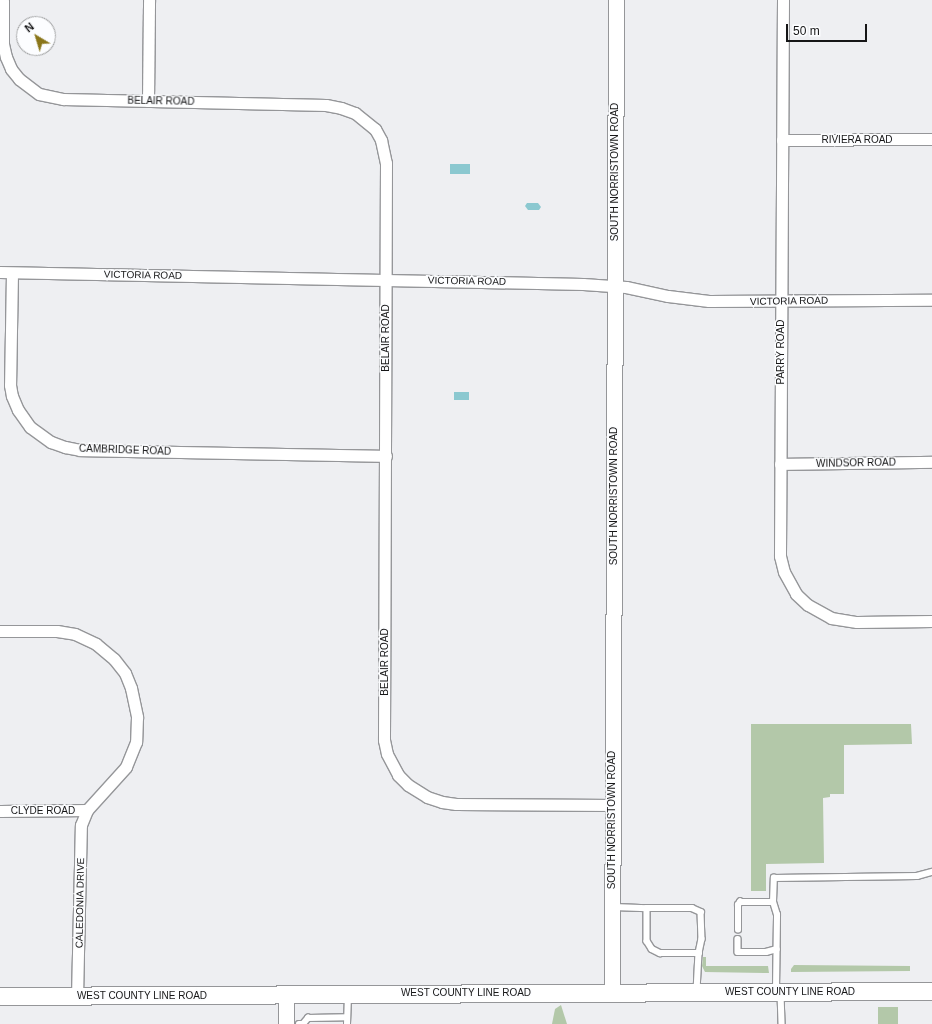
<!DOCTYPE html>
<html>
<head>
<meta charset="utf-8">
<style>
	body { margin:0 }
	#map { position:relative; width:932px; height:1024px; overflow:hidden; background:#eeeff2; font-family:Arial,sans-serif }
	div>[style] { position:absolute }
	.green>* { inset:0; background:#b3c8a9; transform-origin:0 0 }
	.water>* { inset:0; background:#8bc8d0; transform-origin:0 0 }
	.roads { filter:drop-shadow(1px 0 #959699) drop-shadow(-1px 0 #959699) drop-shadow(0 1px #959699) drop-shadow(0 -1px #959699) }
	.lane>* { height:5.5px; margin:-2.75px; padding:0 2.75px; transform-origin:2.75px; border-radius:2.75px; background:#fff }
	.street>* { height:11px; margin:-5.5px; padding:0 5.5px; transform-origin:5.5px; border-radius:5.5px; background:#fff }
	.secondary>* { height:15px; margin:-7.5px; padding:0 7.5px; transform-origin:7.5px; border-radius:7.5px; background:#fff }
	.primary>* { height:17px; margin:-8.5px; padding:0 8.5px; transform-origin:8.5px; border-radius:8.5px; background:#fff }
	span { translate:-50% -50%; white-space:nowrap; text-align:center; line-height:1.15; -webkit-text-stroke:3px #fcfdff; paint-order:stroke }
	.street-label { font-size:10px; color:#161617 }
	.north { position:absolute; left:16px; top:16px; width:40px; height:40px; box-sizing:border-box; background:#fcfdff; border:1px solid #a0a1a2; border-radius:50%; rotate:322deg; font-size:11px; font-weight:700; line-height:16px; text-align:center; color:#161617 }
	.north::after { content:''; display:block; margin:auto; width:14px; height:18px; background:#8a761a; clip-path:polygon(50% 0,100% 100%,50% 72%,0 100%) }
	.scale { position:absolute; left:786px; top:24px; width:81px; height:18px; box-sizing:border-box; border:2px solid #161617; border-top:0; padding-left:5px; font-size:12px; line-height:14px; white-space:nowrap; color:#161617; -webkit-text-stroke:3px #fcfdff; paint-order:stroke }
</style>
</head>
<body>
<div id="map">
	<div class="green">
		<i style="clip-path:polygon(751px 724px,911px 724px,912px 744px,844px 745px,844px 794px,830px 794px,830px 797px,823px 798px,824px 863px,766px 864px,766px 891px,751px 891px)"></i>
		<i style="clip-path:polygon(703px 957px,706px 957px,706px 966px,768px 966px,769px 973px,705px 972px,702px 966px)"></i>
		<i style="clip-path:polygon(794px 965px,910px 966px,910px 971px,791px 972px,791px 969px)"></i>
		<i style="clip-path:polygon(561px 1005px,567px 1024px,552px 1024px,555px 1009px)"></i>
		<i style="left:878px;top:1007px;width:20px;height:17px"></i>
	</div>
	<div class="water">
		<i style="left:450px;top:164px;width:20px;height:10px"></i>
		<i style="clip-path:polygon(527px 203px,538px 203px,541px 207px,539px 210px,528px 210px,525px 206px)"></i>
		<i style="left:454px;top:392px;width:15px;height:8px"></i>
	</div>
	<div class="roads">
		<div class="lane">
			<i style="left:614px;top:907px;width:33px;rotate:2deg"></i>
			<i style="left:647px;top:908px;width:33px;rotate:90deg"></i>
			<i style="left:647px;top:941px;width:9px;rotate:58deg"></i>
			<i style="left:652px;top:949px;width:9px;rotate:27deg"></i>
			<i style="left:660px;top:953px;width:39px"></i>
			<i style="left:699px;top:953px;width:37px;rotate:93deg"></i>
			<i style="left:647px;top:908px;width:45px"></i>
			<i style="left:692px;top:908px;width:10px;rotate:24deg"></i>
			<i style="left:701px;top:912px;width:27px;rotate:88deg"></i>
			<i style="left:702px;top:939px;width:14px;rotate:102deg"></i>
			<i style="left:738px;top:930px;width:25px;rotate:-90deg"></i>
			<i style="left:738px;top:905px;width:4px;rotate:-56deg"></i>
			<i style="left:740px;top:902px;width:33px"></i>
			<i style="left:738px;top:939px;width:13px;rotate:90deg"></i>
			<i style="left:738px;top:952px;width:28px"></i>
			<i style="left:766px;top:952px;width:11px;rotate:-15deg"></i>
			<i style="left:776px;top:989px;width:74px;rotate:-89.2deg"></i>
			<i style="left:777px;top:915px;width:14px;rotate:-107deg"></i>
			<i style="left:773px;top:902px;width:24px;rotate:-88deg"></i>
			<i style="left:774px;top:878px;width:143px;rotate:-0.8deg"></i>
			<i style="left:917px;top:876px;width:16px;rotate:-15deg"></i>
			<i style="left:781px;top:994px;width:30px;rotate:88deg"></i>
			<i style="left:299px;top:1024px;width:4px"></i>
			<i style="left:303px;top:1024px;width:8px;rotate:-50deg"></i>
			<i style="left:308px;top:1018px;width:39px;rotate:-1deg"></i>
			<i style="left:347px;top:1024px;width:28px;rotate:-88deg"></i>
		</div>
		<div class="street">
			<i style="left:3px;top:0;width:44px;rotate:90deg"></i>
			<i style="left:3px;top:44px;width:13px;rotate:77deg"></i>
			<i style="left:6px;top:57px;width:13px;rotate:67deg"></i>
			<i style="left:11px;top:69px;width:13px;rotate:51deg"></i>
			<i style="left:19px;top:79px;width:25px;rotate:37deg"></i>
			<i style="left:39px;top:94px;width:25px;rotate:12deg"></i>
			<i style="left:63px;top:99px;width:263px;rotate:1.3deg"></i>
			<i style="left:326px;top:105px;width:15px;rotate:11deg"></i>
			<i style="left:341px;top:108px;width:15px;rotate:20deg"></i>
			<i style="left:355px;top:113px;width:26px;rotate:39deg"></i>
			<i style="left:375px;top:129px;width:13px;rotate:61deg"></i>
			<i style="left:381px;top:140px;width:24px;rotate:78deg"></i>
			<i style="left:386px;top:163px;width:577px;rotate:90.2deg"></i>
			<i style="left:384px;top:740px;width:14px;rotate:78deg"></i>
			<i style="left:387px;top:754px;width:24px;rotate:62deg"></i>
			<i style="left:398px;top:775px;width:14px;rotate:45deg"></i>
			<i style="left:408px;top:785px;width:22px;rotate:32deg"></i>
			<i style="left:427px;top:797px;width:16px;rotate:18deg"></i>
			<i style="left:442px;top:802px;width:14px;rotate:8deg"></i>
			<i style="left:456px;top:804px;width:156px;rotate:0.4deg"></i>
			<i style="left:783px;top:0;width:556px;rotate:90.31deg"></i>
			<i style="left:780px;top:556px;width:16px;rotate:76deg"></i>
			<i style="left:784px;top:572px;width:25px;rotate:61deg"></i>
			<i style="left:796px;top:594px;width:16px;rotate:43deg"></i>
			<i style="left:808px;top:605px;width:26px;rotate:29deg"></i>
			<i style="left:831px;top:618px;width:26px;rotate:9deg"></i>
			<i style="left:857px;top:622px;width:75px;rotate:-0.8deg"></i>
			<i style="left:148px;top:101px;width:101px;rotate:-89.4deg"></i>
			<i style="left:782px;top:140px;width:150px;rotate:-0.4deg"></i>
			<i style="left:0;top:272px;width:583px;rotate:1.18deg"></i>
			<i style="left:583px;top:284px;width:43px;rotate:4deg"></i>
			<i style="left:626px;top:287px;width:43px;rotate:12.1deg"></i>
			<i style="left:668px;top:296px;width:41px;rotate:7deg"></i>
			<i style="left:709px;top:301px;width:223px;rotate:-0.3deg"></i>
			<i style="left:12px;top:273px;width:112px;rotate:91deg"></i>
			<i style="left:10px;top:385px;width:11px;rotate:80deg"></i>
			<i style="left:12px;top:396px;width:15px;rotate:67deg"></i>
			<i style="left:18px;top:410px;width:21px;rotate:55deg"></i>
			<i style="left:30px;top:427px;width:26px;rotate:36deg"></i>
			<i style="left:51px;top:442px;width:15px;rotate:20deg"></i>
			<i style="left:65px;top:447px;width:15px;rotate:11deg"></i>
			<i style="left:80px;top:450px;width:306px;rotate:1.1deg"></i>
			<i style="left:780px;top:464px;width:152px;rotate:-0.8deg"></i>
			<i style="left:0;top:631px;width:57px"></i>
			<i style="left:57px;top:631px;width:18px;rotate:9deg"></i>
			<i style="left:75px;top:634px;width:23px;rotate:25deg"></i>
			<i style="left:96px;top:644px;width:23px;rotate:40deg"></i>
			<i style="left:114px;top:659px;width:18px;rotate:52deg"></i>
			<i style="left:125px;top:673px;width:16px;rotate:68deg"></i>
			<i style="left:131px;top:688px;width:30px;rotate:78deg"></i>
			<i style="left:137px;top:717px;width:25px;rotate:92deg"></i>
			<i style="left:136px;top:742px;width:27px;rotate:112deg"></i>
			<i style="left:126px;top:767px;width:58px;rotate:132.2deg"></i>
			<i style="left:87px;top:810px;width:87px;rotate:179.3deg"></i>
			<i style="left:77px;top:997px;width:172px;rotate:-88.7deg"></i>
			<i style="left:81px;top:825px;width:16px;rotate:-68deg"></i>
		</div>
		<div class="secondary">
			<i style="left:612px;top:992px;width:992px;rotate:-89.77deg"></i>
			<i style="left:286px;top:1024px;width:29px;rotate:-90deg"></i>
		</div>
		<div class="primary">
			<i style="left:0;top:996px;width:932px;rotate:-0.31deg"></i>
		</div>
	</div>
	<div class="street-label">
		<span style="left:161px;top:101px;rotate:1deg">BELAIR ROAD</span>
		<span style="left:857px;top:140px">RIVIERA ROAD</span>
		<span style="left:615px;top:172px;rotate:-90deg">SOUTH NORRISTOWN ROAD</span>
		<span style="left:143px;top:275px;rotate:1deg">VICTORIA ROAD</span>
		<span style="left:467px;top:281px;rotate:1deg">VICTORIA ROAD</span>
		<span style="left:789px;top:301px;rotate:-1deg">VICTORIA ROAD</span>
		<span style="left:386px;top:338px;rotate:-90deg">BELAIR ROAD</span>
		<span style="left:781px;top:352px;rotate:-90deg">PARRY ROAD</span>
		<span style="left:125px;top:450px;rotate:2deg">CAMBRIDGE ROAD</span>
		<span style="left:856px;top:463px;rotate:-1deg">WINDSOR ROAD</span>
		<span style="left:614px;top:496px;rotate:-90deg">SOUTH NORRISTOWN ROAD</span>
		<span style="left:385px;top:662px;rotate:-90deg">BELAIR ROAD</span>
		<span style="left:43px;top:811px">CLYDE ROAD</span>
		<span style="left:612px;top:820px;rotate:-90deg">SOUTH NORRISTOWN ROAD</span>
		<span style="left:80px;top:903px;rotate:-89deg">CALEDONIA DRIVE</span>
		<span style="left:790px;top:992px">WEST COUNTY LINE ROAD</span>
		<span style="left:466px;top:993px">WEST COUNTY LINE ROAD</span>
		<span style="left:142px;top:996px">WEST COUNTY LINE ROAD</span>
	</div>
	<div class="north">N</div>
	<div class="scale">50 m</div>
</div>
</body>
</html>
